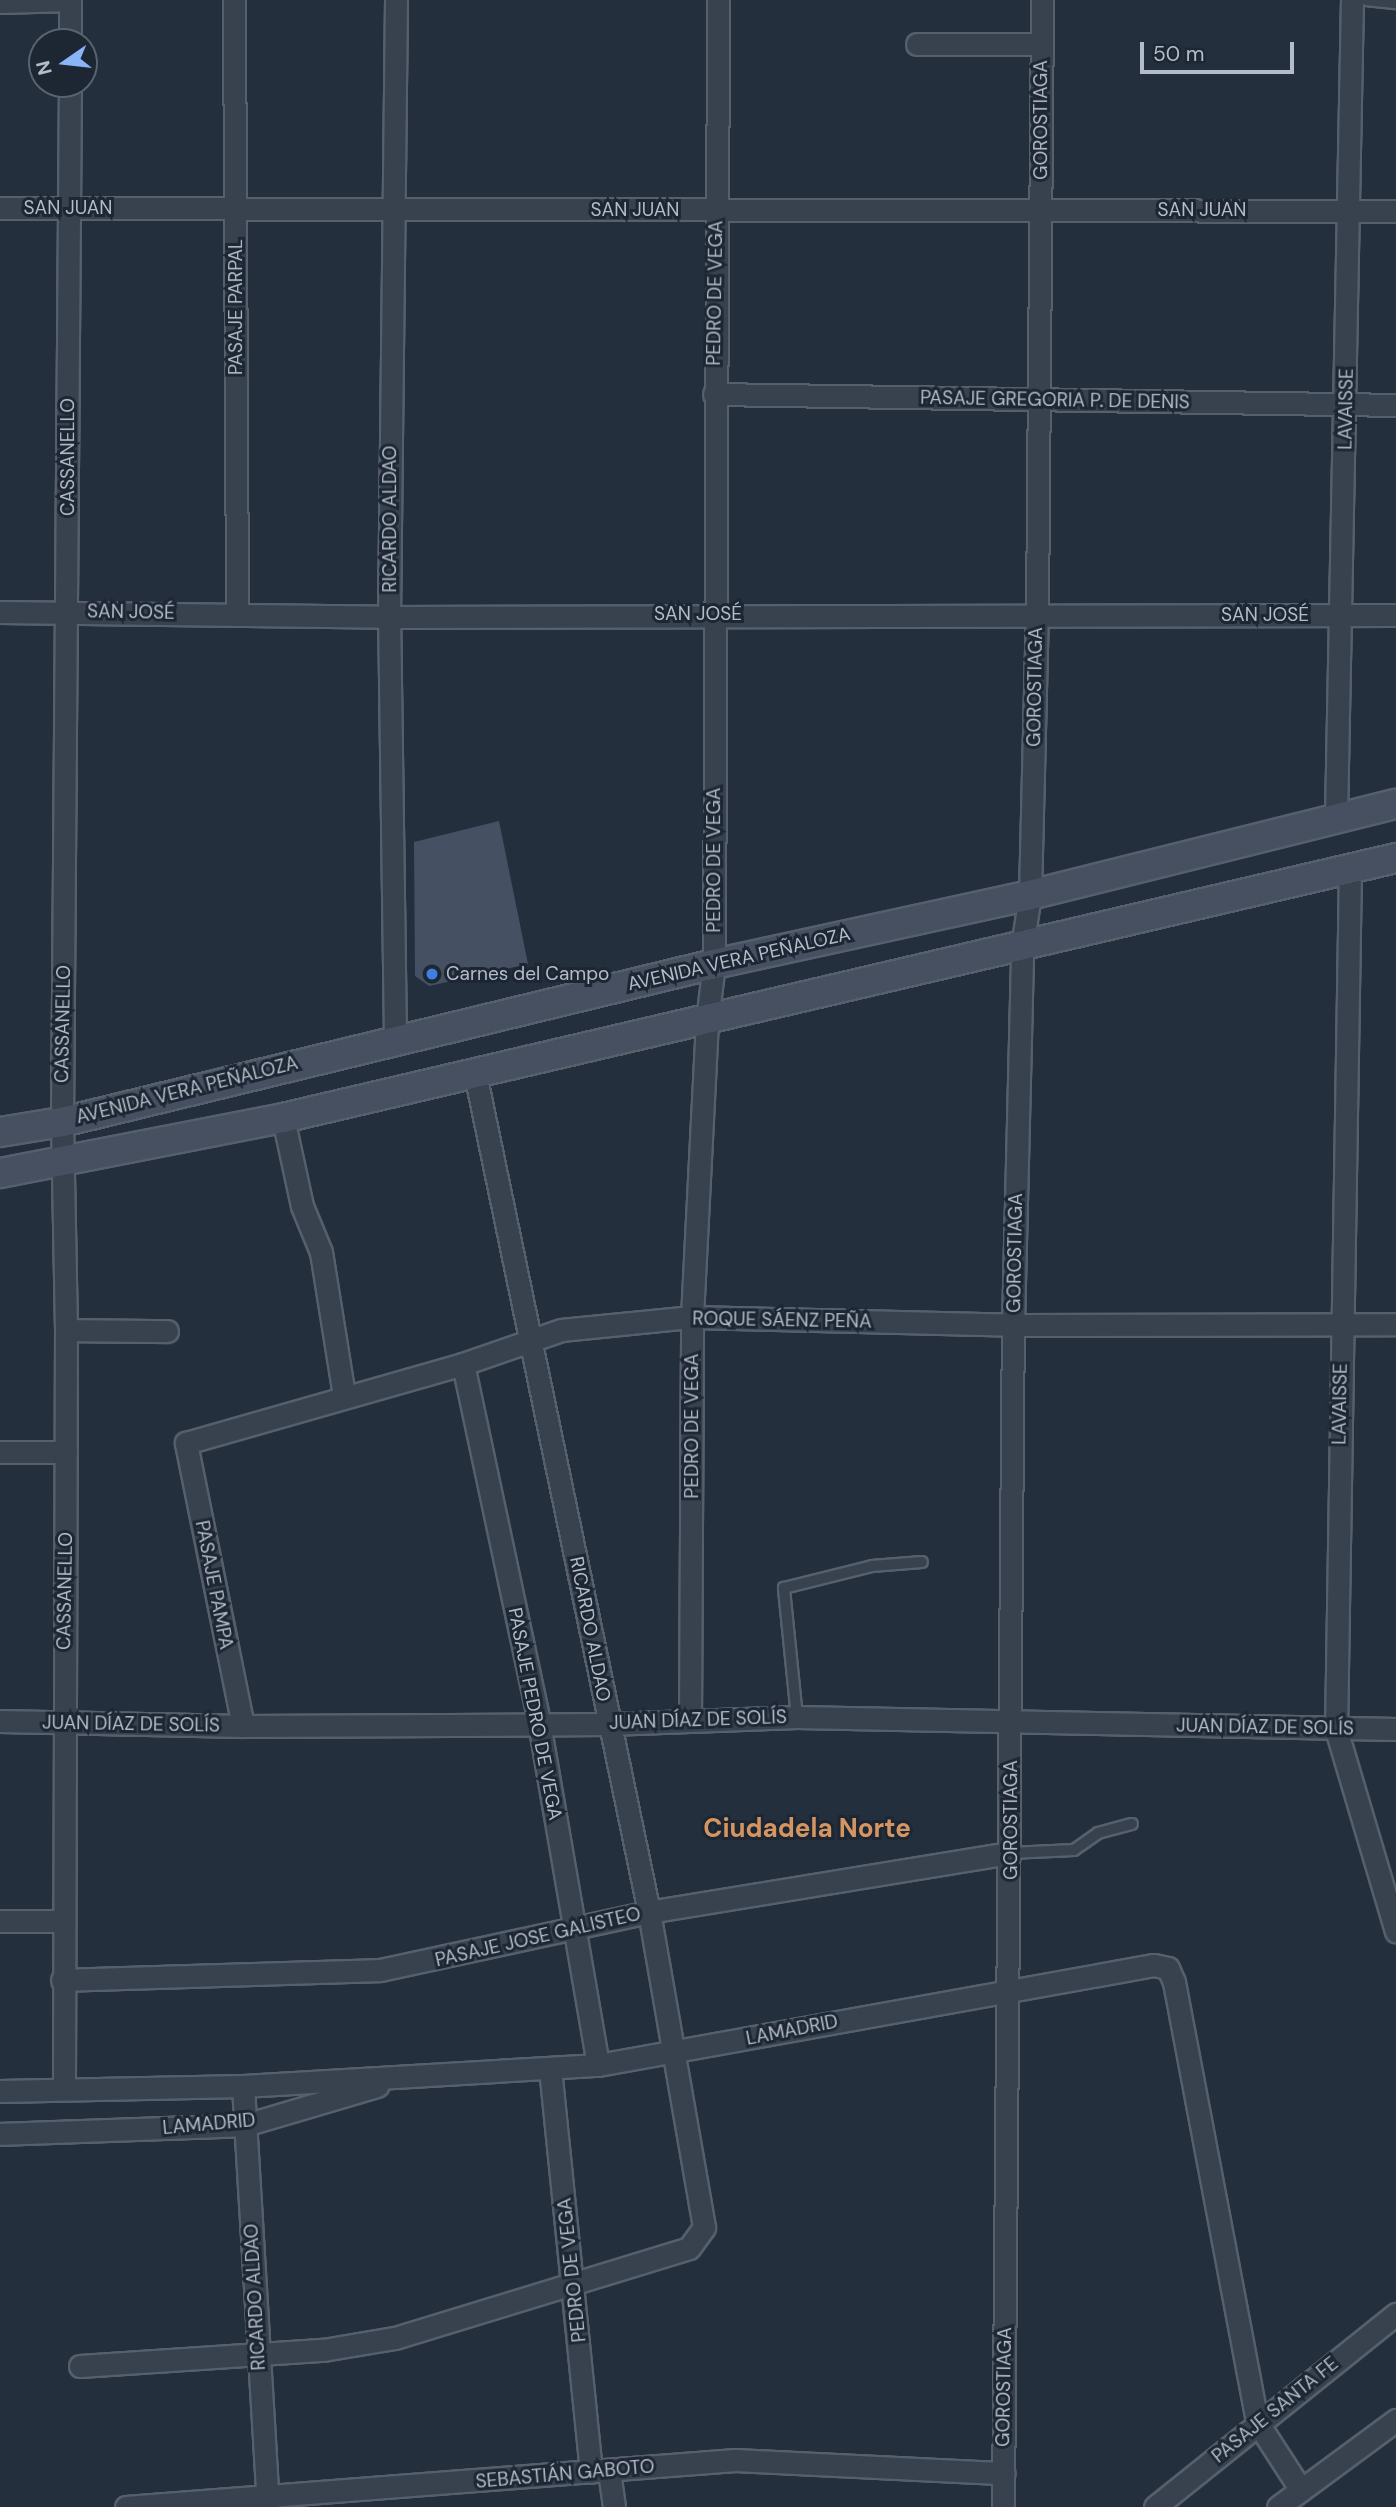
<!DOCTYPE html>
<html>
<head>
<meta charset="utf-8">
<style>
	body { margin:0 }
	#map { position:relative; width:1396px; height:2507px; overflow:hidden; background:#242f3e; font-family:"DM Sans",sans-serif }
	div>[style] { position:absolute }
	.building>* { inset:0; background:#455162 }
	.roads { filter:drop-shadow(2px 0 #565f6c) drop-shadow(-2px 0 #565f6c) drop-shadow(0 2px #565f6c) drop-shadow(0 -2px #565f6c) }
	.service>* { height:10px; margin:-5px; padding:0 5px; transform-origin:5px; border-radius:5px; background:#38414e }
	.minor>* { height:21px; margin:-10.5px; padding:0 10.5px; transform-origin:10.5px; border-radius:10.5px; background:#38414e }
	.secondary>* { height:28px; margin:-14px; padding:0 14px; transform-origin:14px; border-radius:14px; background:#465061 }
	.dots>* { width:19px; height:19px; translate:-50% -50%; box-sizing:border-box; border:4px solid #1d2633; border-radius:50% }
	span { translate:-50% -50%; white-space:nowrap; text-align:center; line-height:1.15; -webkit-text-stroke:6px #1d2633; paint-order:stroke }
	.street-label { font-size:19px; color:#b4bcc9 }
	.poi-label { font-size:19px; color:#b4bcc9 }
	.left { translate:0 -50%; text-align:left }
	.district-label { font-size:26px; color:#d59563; font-weight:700 }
	.north { position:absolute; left:28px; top:28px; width:70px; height:70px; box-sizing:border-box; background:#1d2633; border:2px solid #59626f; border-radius:50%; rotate:256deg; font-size:19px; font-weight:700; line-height:28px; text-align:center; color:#b4bcc9 }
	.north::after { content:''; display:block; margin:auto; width:24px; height:32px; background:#8ab4f8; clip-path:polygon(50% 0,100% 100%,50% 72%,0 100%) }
	.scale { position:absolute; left:1140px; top:42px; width:154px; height:32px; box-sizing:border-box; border:4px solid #b4bcc9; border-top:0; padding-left:9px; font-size:21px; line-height:24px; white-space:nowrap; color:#b4bcc9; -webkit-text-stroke:5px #1d2633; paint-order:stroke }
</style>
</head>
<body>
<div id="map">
	<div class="building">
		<i style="clip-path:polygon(499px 821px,528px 964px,429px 986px,415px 976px,414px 842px)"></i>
	</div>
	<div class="roads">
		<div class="service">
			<i style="left:1366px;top:0;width:30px;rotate:6deg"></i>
			<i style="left:797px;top:1717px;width:130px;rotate:-95.8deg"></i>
			<i style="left:784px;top:1588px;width:91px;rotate:-14deg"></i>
			<i style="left:872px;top:1566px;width:50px;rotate:-4.6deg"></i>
			<i style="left:1010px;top:1853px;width:64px;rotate:-2.7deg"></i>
			<i style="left:1074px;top:1850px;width:29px;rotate:-35deg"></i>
			<i style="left:1098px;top:1833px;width:35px;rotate:-15deg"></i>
		</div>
		<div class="minor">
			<i style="left:234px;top:0;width:613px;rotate:89.72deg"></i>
			<i style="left:0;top:2px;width:70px;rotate:-1.6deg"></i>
			<i style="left:70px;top:42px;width:42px;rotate:-90deg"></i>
			<i style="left:917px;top:44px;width:125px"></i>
			<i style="left:0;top:208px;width:1396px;rotate:0.12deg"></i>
			<i style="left:714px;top:394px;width:682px;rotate:0.92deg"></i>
			<i style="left:0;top:612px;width:389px;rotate:0.7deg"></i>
			<i style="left:389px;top:617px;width:1007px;rotate:-0.11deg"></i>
			<i style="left:1336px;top:817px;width:817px;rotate:-88.88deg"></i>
			<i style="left:1350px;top:869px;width:860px;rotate:90.93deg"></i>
			<i style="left:1336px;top:1729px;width:211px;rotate:73.5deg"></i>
			<i style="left:395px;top:1038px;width:421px;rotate:-90.8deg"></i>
			<i style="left:389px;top:617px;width:617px;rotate:-89.35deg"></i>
			<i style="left:283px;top:1118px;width:90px;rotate:77.8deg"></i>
			<i style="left:302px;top:1206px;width:50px;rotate:67.6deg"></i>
			<i style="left:321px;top:1252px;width:146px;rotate:80.9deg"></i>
			<i style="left:66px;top:1330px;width:101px;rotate:0.6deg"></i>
			<i style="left:463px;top:1364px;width:367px;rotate:78deg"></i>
			<i style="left:539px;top:1723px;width:347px;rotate:80.2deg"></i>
			<i style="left:0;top:1452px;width:66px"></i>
			<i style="left:690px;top:1720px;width:403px;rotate:-89.7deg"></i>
			<i style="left:692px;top:1317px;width:297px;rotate:-87.1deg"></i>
			<i style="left:707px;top:1020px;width:56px;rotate:-82.9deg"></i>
			<i style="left:714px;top:964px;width:964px;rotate:-89.76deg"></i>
			<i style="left:0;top:1721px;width:243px;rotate:1.2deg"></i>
			<i style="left:243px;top:1726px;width:366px;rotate:-0.3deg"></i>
			<i style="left:609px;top:1724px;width:188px;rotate:-2.1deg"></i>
			<i style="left:797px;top:1717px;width:599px;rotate:1.15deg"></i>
			<i style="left:243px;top:1726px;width:289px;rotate:-101.4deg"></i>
			<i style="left:186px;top:1443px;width:288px;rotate:-15.9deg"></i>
			<i style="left:463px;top:1364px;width:104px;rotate:-19.1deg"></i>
			<i style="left:561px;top:1330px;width:132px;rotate:-5.7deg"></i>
			<i style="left:692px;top:1317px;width:321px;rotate:1.4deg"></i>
			<i style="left:1013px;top:1325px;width:383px;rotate:-0.1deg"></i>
			<i style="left:0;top:1921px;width:63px"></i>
			<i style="left:62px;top:1980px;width:318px;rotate:-1.8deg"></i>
			<i style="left:380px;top:1970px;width:275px;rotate:-12.2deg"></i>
			<i style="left:649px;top:1912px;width:366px;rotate:-9.3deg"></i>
			<i style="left:550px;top:2068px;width:406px;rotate:84.2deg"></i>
			<i style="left:243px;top:2086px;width:422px;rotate:86.6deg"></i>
			<i style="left:64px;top:2089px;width:759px;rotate:-89.85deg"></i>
			<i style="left:66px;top:1330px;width:208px;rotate:-91.1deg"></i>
			<i style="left:62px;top:1122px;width:1038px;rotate:-89.56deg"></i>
			<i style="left:0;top:2091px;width:243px;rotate:-1.2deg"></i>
			<i style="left:243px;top:2086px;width:356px;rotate:-3.4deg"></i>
			<i style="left:598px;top:2065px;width:565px;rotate:-10.2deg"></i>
			<i style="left:1154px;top:1965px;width:14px;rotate:12deg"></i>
			<i style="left:1168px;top:1968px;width:15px;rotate:67deg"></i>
			<i style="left:1174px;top:1982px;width:448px;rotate:79.3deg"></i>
			<i style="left:1257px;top:2422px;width:81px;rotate:57.1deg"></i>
			<i style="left:0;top:2134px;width:245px;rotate:-2.1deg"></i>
			<i style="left:245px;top:2125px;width:138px;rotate:-16.5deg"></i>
			<i style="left:80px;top:2366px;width:244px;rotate:-3.8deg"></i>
			<i style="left:323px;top:2350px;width:73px;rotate:-9.5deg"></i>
			<i style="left:395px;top:2338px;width:307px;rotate:-17deg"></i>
			<i style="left:689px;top:2248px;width:26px;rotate:-54deg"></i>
			<i style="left:704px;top:2227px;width:320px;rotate:-99.9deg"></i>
			<i style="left:649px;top:1912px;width:857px;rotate:-101.72deg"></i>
			<i style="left:609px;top:2471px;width:36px;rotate:82deg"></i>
			<i style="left:126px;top:2507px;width:611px;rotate:-4.41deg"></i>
			<i style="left:735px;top:2460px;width:269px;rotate:2.8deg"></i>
			<i style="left:1003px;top:2507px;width:1182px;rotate:-89.52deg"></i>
			<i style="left:1013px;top:1325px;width:378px;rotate:-88.6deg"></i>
			<i style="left:1022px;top:947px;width:53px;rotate:-81.3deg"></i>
			<i style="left:1030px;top:895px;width:279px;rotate:-88.6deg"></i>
			<i style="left:1037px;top:616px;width:616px;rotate:-89.53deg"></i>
			<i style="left:1155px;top:2507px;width:309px;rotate:-38.7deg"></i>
			<i style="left:1278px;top:2507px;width:147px;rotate:-36.4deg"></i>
		</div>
		<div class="secondary">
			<i style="left:0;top:1132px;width:63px;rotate:-9.2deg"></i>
			<i style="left:62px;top:1122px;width:671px;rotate:-13.62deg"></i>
			<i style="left:714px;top:964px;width:323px;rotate:-12.3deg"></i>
			<i style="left:1030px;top:895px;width:377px;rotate:-14deg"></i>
			<i style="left:0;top:1173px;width:288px;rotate:-11deg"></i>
			<i style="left:283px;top:1118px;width:1143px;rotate:-13.15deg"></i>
		</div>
	</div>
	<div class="dots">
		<i style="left:432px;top:974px;background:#3f7fe0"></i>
	</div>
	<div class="street-label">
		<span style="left:1041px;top:120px;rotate:-90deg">GOROSTIAGA</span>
		<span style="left:68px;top:208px">SAN JUAN</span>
		<span style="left:635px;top:210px">SAN JUAN</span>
		<span style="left:1202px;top:210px">SAN JUAN</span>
		<span style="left:715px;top:293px;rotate:-89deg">PEDRO DE VEGA</span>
		<span style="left:236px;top:307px;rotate:-90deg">PASAJE PARPAL</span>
		<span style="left:1055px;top:400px;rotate:1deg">PASAJE GREGORIA P. DE DENIS</span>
		<span style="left:1346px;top:409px;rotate:-89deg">LAVAISSE</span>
		<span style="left:68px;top:457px;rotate:-90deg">CASSANELLO</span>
		<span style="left:390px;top:519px;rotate:-90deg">RICARDO ALDAO</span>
		<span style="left:131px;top:612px;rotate:1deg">SAN JOSÉ</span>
		<span style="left:698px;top:614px">SAN JOSÉ</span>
		<span style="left:1265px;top:615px">SAN JOSÉ</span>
		<span style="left:1035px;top:687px;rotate:-89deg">GOROSTIAGA</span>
		<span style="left:714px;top:860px;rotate:-90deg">PEDRO DE VEGA</span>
		<span style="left:739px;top:959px;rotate:-13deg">AVENIDA VERA PEÑALOZA</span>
		<span style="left:63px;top:1024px;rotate:-89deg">CASSANELLO</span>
		<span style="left:187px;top:1090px;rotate:-14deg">AVENIDA VERA PEÑALOZA</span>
		<span style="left:1015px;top:1253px;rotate:-89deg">GOROSTIAGA</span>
		<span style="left:782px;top:1320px;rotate:1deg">ROQUE SÁENZ PEÑA</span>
		<span style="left:1340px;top:1404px;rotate:-89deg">LAVAISSE</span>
		<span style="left:692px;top:1426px;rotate:-90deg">PEDRO DE VEGA</span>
		<span style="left:214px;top:1585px;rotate:79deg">PASAJE PAMPA</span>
		<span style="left:65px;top:1591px;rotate:-89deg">CASSANELLO</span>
		<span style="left:590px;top:1629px;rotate:79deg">RICARDO ALDAO</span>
		<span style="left:535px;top:1714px;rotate:79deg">PASAJE PEDRO DE VEGA</span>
		<span style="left:698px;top:1720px;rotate:-2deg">JUAN DÍAZ DE SOLÍS</span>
		<span style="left:131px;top:1724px;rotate:1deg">JUAN DÍAZ DE SOLÍS</span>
		<span style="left:1265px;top:1727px;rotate:1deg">JUAN DÍAZ DE SOLÍS</span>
		<span style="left:1011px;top:1820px;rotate:-90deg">GOROSTIAGA</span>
		<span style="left:538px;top:1937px;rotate:-13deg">PASAJE JOSE GALISTEO</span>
		<span style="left:792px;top:2030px;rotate:-11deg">LAMADRID</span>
		<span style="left:209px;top:2124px;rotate:-5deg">LAMADRID</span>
		<span style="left:572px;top:2270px;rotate:-96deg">PEDRO DE VEGA</span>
		<span style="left:255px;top:2297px;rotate:-93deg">RICARDO ALDAO</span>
		<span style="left:1004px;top:2387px;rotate:-89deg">GOROSTIAGA</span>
		<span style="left:1275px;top:2410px;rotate:-39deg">PASAJE SANTA FE</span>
		<span style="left:565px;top:2474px;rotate:-5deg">SEBASTIÁN GABOTO</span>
	</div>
	<div class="poi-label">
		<span class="left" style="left:446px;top:974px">Carnes del Campo</span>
	</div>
	<div class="district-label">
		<span style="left:807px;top:1829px">Ciudadela Norte</span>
	</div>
	<div class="north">N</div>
	<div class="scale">50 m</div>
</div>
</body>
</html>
